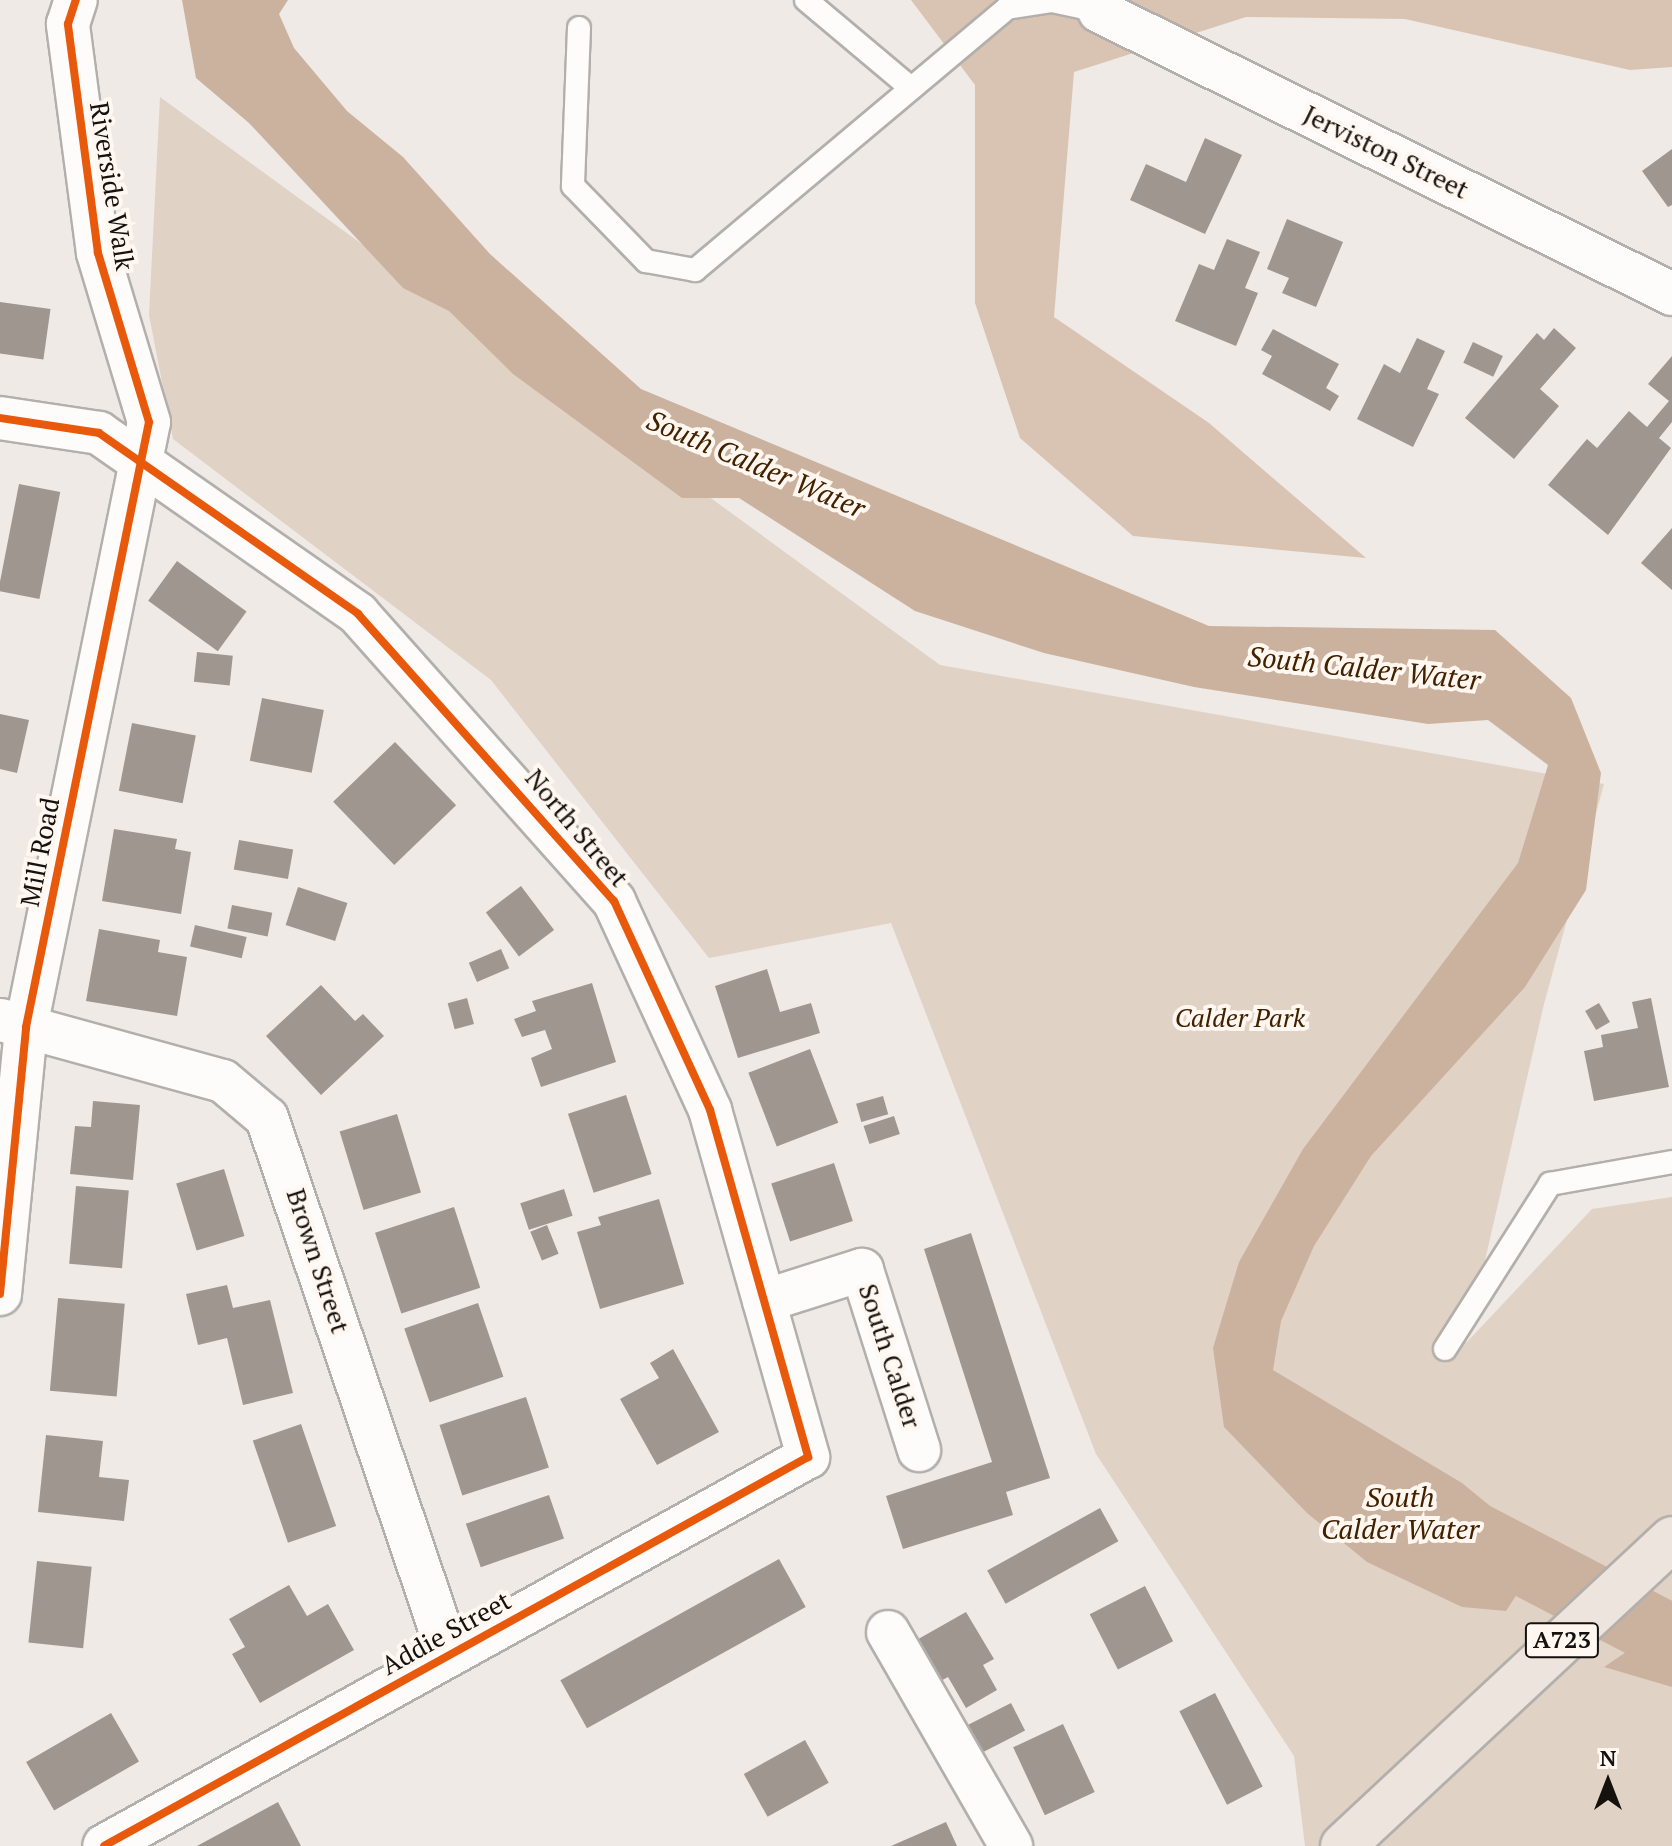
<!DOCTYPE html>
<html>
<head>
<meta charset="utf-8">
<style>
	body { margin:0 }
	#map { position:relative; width:1672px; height:1846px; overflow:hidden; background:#efeae5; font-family:"PT Serif",serif }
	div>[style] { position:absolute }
	.green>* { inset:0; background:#e1d2c6 }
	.forest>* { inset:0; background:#d9c4b4 }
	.water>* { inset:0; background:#cbb29f }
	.river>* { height:68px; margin:-34px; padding:0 34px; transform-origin:34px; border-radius:34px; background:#cbb29f }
	.building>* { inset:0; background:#9f9690; transform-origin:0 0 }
	.roads { filter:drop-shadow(2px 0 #b3afab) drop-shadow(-2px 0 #b3afab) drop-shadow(0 2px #b3afab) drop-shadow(0 -2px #b3afab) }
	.lane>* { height:22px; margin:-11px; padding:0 11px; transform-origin:11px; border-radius:11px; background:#fdfcfb }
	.street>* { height:42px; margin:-21px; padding:0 21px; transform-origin:21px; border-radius:21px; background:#fdfcfb }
	.primary>* { height:44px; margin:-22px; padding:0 22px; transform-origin:22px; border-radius:22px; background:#ece4dd }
	.cycleway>* { height:8px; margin:-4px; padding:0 4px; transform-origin:4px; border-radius:4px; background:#e8590c }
	span { translate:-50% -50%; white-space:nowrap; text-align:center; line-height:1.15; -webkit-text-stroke:8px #fff7f0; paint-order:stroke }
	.shield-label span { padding:2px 6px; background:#fff7f0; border:2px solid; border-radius:6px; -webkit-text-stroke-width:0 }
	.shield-label { font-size:24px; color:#14110e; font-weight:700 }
	.street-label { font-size:26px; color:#14110e }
	.park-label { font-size:26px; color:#412101; font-style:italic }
	.water-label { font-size:28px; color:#422101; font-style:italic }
	.north { position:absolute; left:1568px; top:1742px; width:80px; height:80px; -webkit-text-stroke:6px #fff7f0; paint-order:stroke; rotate:0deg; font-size:22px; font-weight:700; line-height:32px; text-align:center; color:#14110e }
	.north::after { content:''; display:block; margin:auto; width:28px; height:36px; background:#14110e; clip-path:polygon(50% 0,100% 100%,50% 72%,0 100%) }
</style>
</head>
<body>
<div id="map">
	<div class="green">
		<i style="clip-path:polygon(160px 97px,940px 665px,1604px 784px,1544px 1004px,1466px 1343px,1592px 1209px,1672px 1197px,1672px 1846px,1305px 1846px,1294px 1756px,1096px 1454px,891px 923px,709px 958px,491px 680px,173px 439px,149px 315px)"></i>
	</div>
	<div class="forest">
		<i style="clip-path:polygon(911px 0,1672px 0,1672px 67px,1630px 70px,1405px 19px,1246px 17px,1074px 72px,1054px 317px,1209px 423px,1366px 558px,1133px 536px,1020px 438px,975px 303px,975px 85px)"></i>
	</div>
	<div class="water">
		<i style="clip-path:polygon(182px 0,288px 0,279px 14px,294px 48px,347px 111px,403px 157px,490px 254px,641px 389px,1209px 626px,1495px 630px,1571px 698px,1601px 773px,1586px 890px,1525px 987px,1371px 1156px,1314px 1246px,1281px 1321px,1273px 1370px,1462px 1483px,1545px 1551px,1506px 1611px,1462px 1607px,1367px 1562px,1307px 1513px,1224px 1427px,1213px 1348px,1239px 1262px,1303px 1149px,1518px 863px,1548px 765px,1488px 720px,1428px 724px,1194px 687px,1044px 653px,915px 611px,739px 498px,682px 498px,513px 374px,449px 311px,403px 288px,249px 123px,196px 78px)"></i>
		<i style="clip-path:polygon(1672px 1621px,1672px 1687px,1604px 1667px)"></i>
	</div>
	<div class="river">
		<i style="left:1453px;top:1525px;width:247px;rotate:27.5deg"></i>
	</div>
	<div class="building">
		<i style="clip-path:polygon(1205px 138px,1242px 155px,1205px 234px,1130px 200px,1146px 164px,1186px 182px)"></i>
		<i style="clip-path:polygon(1672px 149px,1672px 205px,1668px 207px,1642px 171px)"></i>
		<i style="clip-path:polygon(1287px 219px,1343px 242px,1316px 307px,1282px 293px,1289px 278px,1267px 269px)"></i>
		<i style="clip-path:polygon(1227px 239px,1260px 252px,1245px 288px,1258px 293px,1236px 346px,1175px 321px,1199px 264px,1214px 270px)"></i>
		<i style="left:0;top:302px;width:51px;height:51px;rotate:8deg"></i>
		<i style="clip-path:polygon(1554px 328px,1576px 348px,1540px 389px,1559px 406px,1514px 459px,1465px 418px,1537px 333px,1544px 340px)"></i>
		<i style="clip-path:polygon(1273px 329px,1339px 364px,1326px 388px,1339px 396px,1330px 411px,1262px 374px,1272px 356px,1261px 350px)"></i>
		<i style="clip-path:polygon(1417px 338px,1445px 351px,1427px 389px,1439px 394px,1413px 447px,1357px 419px,1384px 364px,1400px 373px)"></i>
		<i style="left:1473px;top:342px;width:33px;height:23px;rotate:25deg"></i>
		<i style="clip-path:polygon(1672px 356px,1672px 422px,1659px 438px,1671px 448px,1608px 535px,1548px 485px,1587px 439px,1597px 448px,1629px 411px,1647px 427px,1669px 401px,1648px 384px)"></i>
		<i style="left:19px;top:484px;width:42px;height:109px;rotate:11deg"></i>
		<i style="clip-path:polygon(1672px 528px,1672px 590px,1641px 563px)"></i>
		<i style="left:177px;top:561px;width:86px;height:49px;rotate:36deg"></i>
		<i style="left:197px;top:652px;width:36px;height:30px;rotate:6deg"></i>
		<i style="left:262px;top:698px;width:63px;height:64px;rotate:11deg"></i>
		<i style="clip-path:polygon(0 714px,29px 720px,17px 773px,0 769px)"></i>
		<i style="left:132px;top:723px;width:65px;height:69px;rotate:11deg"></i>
		<i style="left:395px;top:742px;width:88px;height:86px;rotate:46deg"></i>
		<i style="clip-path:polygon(114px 829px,177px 839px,175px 849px,191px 852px,181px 914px,102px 901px)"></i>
		<i style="left:239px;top:840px;width:55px;height:30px;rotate:10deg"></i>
		<i style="left:521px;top:886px;width:55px;height:44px;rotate:53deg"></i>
		<i style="left:298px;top:887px;width:52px;height:40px;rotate:18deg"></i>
		<i style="left:232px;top:905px;width:41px;height:24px;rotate:11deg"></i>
		<i style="left:195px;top:925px;width:53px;height:22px;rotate:13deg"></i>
		<i style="clip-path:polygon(99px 929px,160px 940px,158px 952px,187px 957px,177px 1016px,86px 1001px)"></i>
		<i style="left:501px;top:949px;width:21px;height:35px;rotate:67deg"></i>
		<i style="clip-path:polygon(767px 969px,780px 1012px,811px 1003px,820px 1033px,738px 1058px,715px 986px)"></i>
		<i style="clip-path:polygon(592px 983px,616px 1062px,541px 1087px,531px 1058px,552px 1049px,545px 1030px,522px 1037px,514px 1019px,536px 1011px,532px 1001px)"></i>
		<i style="clip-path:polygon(321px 985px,355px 1021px,363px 1014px,384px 1036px,321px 1095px,266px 1036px)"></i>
		<i style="left:467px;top:998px;width:27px;height:20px;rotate:75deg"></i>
		<i style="clip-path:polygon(1651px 998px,1669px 1087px,1594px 1101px,1584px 1051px,1603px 1047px,1601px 1035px,1638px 1028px,1632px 1002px)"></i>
		<i style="left:1599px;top:1003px;width:22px;height:16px;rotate:60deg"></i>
		<i style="left:810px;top:1049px;width:79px;height:66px;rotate:69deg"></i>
		<i style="left:626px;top:1095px;width:83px;height:61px;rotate:72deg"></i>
		<i style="left:883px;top:1096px;width:19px;height:28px;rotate:74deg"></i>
		<i style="clip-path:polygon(93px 1101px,140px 1105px,133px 1180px,70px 1174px,75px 1126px,91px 1127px)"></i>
		<i style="left:397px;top:1114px;width:82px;height:60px;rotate:73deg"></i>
		<i style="left:894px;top:1116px;width:19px;height:32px;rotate:72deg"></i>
		<i style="left:834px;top:1163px;width:61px;height:66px;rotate:72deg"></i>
		<i style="left:224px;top:1169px;width:70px;height:50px;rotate:73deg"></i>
		<i style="left:76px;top:1186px;width:53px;height:78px;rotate:5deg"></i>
		<i style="left:564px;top:1189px;width:28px;height:46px;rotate:72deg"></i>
		<i style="clip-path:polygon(659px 1199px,684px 1284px,600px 1309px,577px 1232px,601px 1225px,598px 1217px)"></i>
		<i style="left:454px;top:1207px;width:85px;height:83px;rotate:72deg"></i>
		<i style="left:547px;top:1225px;width:31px;height:18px;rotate:68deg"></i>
		<i style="clip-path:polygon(971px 1233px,1050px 1478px,1006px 1492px,1013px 1515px,903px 1549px,886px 1496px,992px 1462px,924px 1249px)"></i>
		<i style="clip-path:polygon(227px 1285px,233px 1308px,270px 1300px,293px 1393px,243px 1405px,227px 1338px,198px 1345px,186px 1294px)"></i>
		<i style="left:58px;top:1298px;width:67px;height:93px;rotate:5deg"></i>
		<i style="left:478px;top:1303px;width:78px;height:78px;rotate:71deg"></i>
		<i style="clip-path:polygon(673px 1349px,719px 1432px,657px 1465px,620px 1399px,659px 1378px,650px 1363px)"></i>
		<i style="left:526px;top:1397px;width:74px;height:91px;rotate:72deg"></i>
		<i style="left:301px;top:1424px;width:108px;height:51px;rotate:71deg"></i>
		<i style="clip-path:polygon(46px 1435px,103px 1441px,99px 1477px,129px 1480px,124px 1521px,38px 1512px)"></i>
		<i style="left:549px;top:1495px;width:46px;height:88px;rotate:71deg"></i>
		<i style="left:1100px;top:1508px;width:38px;height:129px;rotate:61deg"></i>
		<i style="left:779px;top:1559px;width:55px;height:250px;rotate:61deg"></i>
		<i style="left:37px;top:1561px;width:55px;height:82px;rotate:6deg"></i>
		<i style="clip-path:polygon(289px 1585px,307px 1616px,328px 1604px,354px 1650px,260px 1703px,232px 1654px,245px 1647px,229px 1619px)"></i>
		<i style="left:1145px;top:1586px;width:62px;height:62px;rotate:63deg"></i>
		<i style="clip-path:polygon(966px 1612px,994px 1659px,983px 1665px,997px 1690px,966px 1708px,948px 1677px,937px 1683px,913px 1642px)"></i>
		<i style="left:1215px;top:1693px;width:105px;height:40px;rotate:63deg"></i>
		<i style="left:1011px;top:1703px;width:31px;height:59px;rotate:63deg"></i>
		<i style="left:111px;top:1713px;width:56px;height:98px;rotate:60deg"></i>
		<i style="left:1063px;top:1724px;width:75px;height:55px;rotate:65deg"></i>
		<i style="left:805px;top:1740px;width:49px;height:70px;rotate:61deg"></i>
		<i style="clip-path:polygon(278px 1802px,301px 1846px,197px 1846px)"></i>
		<i style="clip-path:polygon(946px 1822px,957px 1846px,891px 1846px)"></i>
	</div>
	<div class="roads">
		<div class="lane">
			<i style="left:806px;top:0;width:137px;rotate:40deg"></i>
			<i style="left:579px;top:28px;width:158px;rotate:92.2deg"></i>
			<i style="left:573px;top:186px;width:105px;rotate:45.8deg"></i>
			<i style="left:646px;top:261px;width:50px;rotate:10.4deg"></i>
			<i style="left:695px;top:270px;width:407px;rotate:-40deg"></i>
			<i style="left:1007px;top:8px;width:46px;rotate:-8.8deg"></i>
			<i style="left:1052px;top:1px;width:48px;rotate:12deg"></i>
			<i style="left:1445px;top:1349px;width:196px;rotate:-57.5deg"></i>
			<i style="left:1550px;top:1184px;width:124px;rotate:-10.2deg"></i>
		</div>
		<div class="street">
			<i style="left:1099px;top:11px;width:639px;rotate:26.28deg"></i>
			<i style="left:0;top:418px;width:100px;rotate:8.6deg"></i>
			<i style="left:99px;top:433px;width:316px;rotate:34.9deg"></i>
			<i style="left:358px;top:614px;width:385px;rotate:48.3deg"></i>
			<i style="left:614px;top:901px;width:230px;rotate:65.3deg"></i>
			<i style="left:710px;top:1110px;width:361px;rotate:74.2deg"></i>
			<i style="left:808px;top:1457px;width:804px;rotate:151.08deg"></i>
			<i style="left:1px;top:1020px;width:230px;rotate:15.4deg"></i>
			<i style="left:223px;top:1081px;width:57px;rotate:40.1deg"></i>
			<i style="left:267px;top:1118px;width:567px;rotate:71.28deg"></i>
			<i style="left:0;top:1294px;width:268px;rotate:-84.4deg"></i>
			<i style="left:26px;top:1027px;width:617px;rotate:-78.51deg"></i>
			<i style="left:149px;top:422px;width:177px;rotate:-106.8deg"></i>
			<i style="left:98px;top:253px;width:231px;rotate:-97.5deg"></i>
			<i style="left:68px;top:24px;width:25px;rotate:-72deg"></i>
			<i style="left:764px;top:1301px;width:103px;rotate:-17.6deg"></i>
			<i style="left:862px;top:1270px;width:189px;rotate:72.4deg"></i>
			<i style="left:888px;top:1632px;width:247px;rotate:60.1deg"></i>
		</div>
		<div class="primary">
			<i style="left:1343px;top:1846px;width:450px;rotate:-43deg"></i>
		</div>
	</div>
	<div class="cycleway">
		<i style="left:0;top:418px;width:100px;rotate:8.6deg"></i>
		<i style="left:99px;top:433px;width:316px;rotate:34.9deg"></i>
		<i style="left:358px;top:614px;width:385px;rotate:48.3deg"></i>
		<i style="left:614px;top:901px;width:230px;rotate:65.3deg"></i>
		<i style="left:710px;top:1110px;width:361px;rotate:74.2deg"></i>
		<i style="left:808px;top:1457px;width:804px;rotate:151.08deg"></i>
		<i style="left:0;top:1294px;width:268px;rotate:-84.4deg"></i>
		<i style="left:26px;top:1027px;width:617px;rotate:-78.51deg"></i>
		<i style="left:149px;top:422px;width:177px;rotate:-106.8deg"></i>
		<i style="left:98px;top:253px;width:231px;rotate:-97.5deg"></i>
		<i style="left:68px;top:24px;width:25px;rotate:-72deg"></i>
	</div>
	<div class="shield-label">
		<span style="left:1562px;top:1640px">A723</span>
	</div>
	<div class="street-label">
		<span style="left:1386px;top:152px;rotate:26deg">Jerviston Street</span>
		<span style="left:112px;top:186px;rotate:81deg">Riverside Walk</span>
		<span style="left:577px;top:828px;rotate:50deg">North Street</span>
		<span style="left:40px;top:852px;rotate:-79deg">Mill Road</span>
		<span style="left:318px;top:1261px;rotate:72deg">Brown Street</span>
		<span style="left:890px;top:1356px;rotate:72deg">South Calder</span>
		<span style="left:446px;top:1633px;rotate:-29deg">Addie Street</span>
	</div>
	<div class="park-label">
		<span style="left:1240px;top:1018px">Calder Park</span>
	</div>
	<div class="water-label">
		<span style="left:756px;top:464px;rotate:23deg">South Calder Water</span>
		<span style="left:1364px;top:668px;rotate:6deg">South Calder Water</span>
		<span style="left:1400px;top:1513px">South<br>Calder Water</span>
	</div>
	<div class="north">N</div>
</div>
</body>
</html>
